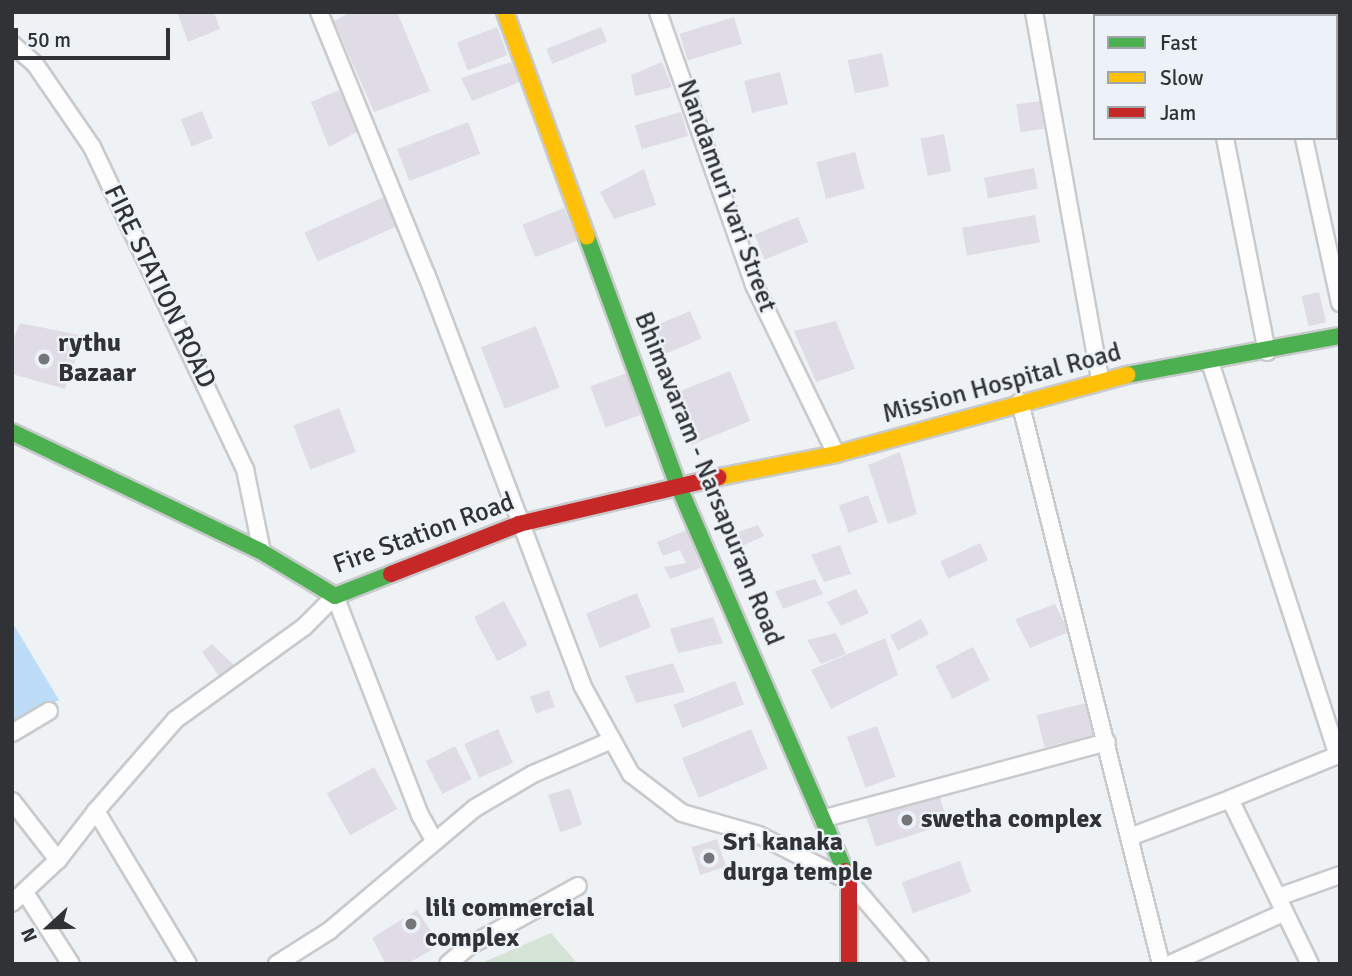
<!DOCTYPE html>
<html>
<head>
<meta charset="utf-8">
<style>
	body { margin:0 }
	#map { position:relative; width:1352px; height:976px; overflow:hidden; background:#eff2f5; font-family:Signika,sans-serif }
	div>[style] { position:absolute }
	.green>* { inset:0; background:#d5e3d6 }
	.water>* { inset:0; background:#bddcf8 }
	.building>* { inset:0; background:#e0dce6; transform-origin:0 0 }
	.roads { filter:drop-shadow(2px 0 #c8cacc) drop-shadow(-2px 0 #c8cacc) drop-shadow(0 2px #c8cacc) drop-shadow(0 -2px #c8cacc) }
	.street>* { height:16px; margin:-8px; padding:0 8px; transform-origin:8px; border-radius:8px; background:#fdfdfe }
	.fast>* { height:16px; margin:-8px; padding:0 8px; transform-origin:8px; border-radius:8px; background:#4caf50 }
	.slow>* { height:16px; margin:-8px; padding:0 8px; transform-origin:8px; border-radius:8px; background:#ffc107 }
	.jam>* { height:16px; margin:-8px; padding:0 8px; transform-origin:8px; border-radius:8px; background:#c62828 }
	.dots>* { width:19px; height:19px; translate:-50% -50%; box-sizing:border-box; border:4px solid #ecf2f8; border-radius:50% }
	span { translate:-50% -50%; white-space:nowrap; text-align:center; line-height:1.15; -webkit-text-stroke:5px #ecf2f8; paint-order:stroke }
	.street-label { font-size:26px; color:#303235 }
	.poi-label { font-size:26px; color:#303235; font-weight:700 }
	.left { translate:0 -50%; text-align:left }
	.frame { position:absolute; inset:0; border:14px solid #303235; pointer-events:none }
	.legend { position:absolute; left:1093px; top:14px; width:245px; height:126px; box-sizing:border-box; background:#ecf2f8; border:2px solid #a1a5aa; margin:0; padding:9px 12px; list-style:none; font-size:21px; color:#303235 }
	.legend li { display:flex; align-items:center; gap:14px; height:35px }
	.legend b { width:35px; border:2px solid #a1a5aa }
	.north { position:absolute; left:14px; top:892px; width:70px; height:70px; -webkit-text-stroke:5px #ecf2f8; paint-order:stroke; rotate:248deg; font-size:19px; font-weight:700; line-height:28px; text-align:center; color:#303235 }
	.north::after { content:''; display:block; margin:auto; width:24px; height:32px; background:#303235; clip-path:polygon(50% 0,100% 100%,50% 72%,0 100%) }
	.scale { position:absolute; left:14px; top:28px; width:156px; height:32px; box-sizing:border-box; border:4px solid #303235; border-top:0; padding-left:9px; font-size:21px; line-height:24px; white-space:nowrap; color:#303235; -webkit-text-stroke:5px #ecf2f8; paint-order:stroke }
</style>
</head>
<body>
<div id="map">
	<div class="green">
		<i style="clip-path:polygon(551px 933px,578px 964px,479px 964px)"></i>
	</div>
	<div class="water">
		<i style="clip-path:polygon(12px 622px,59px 700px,12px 726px)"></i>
	</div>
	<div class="building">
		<i style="clip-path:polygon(177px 12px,214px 12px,220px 29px,188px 42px)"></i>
		<i style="clip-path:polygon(351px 12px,397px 12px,430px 91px,374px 112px,334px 21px)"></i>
		<i style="left:734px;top:17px;width:28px;height:57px;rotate:73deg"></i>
		<i style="left:497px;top:27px;width:30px;height:43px;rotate:69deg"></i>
		<i style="left:601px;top:27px;width:16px;height:59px;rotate:68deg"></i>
		<i style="left:882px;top:53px;width:34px;height:35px;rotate:78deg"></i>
		<i style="clip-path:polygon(511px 62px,520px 82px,472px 101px,461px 78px)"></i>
		<i style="clip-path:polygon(662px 62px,672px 87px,635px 96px,631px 75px)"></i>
		<i style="left:780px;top:72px;width:33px;height:37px;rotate:76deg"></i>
		<i style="clip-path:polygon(339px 90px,359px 131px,329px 147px,311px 102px)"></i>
		<i style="left:1040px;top:101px;width:28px;height:24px;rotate:82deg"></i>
		<i style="left:202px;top:111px;width:29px;height:23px;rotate:68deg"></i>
		<i style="left:681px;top:112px;width:25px;height:48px;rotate:74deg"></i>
		<i style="left:468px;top:122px;width:34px;height:76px;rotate:69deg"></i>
		<i style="left:944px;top:134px;width:38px;height:24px;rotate:79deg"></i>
		<i style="left:855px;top:152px;width:38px;height:40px;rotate:75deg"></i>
		<i style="left:1034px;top:168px;width:21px;height:51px;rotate:79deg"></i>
		<i style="clip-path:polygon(644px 169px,656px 205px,614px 219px,600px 192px)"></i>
		<i style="left:384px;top:197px;width:32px;height:87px;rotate:66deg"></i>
		<i style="left:564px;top:208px;width:35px;height:45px;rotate:68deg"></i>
		<i style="left:1035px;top:215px;width:28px;height:74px;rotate:80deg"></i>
		<i style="left:798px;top:217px;width:27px;height:47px;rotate:68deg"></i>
		<i style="left:1319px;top:292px;width:31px;height:18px;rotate:77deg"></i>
		<i style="left:690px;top:311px;width:30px;height:46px;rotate:67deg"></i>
		<i style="clip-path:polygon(836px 321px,855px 369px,816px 382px,794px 331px)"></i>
		<i style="clip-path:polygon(20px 323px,84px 336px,65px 389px,12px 374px,12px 343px)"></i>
		<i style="left:536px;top:326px;width:66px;height:59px;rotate:69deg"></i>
		<i style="left:730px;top:371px;width:54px;height:64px;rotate:68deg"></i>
		<i style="left:627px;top:373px;width:44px;height:39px;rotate:70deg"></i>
		<i style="left:339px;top:408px;width:47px;height:49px;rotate:69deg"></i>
		<i style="clip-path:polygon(900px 452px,917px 514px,888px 524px,868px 465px)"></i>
		<i style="left:868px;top:495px;width:29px;height:31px;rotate:70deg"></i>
		<i style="clip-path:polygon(758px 525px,764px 536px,729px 552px,724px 537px)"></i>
		<i style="clip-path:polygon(687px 530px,701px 568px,670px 579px,664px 567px,686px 563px,680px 550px,663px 556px,657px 542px)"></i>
		<i style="left:980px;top:543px;width:19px;height:44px;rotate:65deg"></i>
		<i style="clip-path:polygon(840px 545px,851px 574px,824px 582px,811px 555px)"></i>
		<i style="clip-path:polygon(815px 579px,823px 594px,783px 609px,775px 591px)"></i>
		<i style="clip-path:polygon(856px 589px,869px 613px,841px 626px,827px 602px)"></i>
		<i style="left:637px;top:593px;width:37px;height:55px;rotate:68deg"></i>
		<i style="left:504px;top:601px;width:50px;height:34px;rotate:62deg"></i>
		<i style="clip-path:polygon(1055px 604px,1069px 632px,1030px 648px,1015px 619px)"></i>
		<i style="clip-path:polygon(713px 617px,723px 643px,678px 653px,670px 629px)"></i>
		<i style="left:921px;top:619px;width:17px;height:35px;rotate:62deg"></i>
		<i style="clip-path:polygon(836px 633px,846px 654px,821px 664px,807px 640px)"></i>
		<i style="clip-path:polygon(885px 638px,898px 675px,831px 709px,811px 670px)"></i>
		<i style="clip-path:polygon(212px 644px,238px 669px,219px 676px,202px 652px)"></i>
		<i style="left:973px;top:647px;width:37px;height:42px;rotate:63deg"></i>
		<i style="clip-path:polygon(673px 663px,685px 692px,636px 703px,625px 676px)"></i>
		<i style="left:735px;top:681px;width:25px;height:66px;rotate:69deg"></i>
		<i style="left:549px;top:690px;width:18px;height:20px;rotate:71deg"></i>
		<i style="left:1086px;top:703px;width:33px;height:51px;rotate:76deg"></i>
		<i style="left:877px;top:726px;width:54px;height:32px;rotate:70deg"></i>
		<i style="left:498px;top:729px;width:37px;height:37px;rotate:66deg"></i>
		<i style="left:751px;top:729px;width:43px;height:75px;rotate:67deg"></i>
		<i style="left:455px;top:746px;width:37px;height:33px;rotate:63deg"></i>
		<i style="left:374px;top:767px;width:48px;height:54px;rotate:61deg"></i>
		<i style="left:570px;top:788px;width:39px;height:23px;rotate:72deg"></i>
		<i style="left:938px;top:792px;width:33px;height:76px;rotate:72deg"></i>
		<i style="left:717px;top:839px;width:29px;height:27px;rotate:72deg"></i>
		<i style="left:960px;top:861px;width:33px;height:62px;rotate:70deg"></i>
		<i style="clip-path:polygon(417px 910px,440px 945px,407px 964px,386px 964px,372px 938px)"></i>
	</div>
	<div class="roads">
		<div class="street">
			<i style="left:319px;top:12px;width:285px;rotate:67.8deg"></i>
			<i style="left:427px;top:276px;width:437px;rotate:69.2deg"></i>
			<i style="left:582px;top:685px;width:102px;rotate:61.2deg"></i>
			<i style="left:631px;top:774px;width:64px;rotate:37.4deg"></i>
			<i style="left:682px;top:813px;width:80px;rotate:15.9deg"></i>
			<i style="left:759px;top:835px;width:101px;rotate:27.1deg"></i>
			<i style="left:849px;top:881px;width:109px;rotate:49.5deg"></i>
			<i style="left:658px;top:12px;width:289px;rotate:70.6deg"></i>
			<i style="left:754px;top:285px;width:188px;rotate:64.1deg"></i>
			<i style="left:1034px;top:12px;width:373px;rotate:79.8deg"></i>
			<i style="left:1205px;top:12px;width:4px;rotate:90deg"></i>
			<i style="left:1284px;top:12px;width:4px;rotate:76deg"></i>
			<i style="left:12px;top:44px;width:30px;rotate:41deg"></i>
			<i style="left:35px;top:64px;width:101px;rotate:55.5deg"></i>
			<i style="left:92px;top:147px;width:357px;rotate:64.6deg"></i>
			<i style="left:245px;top:469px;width:85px;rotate:78.4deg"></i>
			<i style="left:1225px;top:138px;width:218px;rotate:78.9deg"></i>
			<i style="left:1304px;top:138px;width:169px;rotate:77.7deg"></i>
			<i style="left:1210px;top:362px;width:413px;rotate:72deg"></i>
			<i style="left:1020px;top:402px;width:579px;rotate:75.92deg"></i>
			<i style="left:12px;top:733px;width:43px;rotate:-30.7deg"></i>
			<i style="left:12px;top:801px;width:75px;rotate:52.1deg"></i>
			<i style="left:822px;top:819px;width:295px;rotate:-15.1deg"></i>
			<i style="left:1130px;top:837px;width:107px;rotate:-20.8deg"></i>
			<i style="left:26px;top:894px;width:83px;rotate:57.3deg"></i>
			<i style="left:1278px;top:897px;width:66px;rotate:-19.5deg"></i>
			<i style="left:12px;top:903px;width:63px;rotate:-43.1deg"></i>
			<i style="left:58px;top:860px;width:62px;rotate:-52.2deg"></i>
			<i style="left:188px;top:964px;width:179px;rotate:-121deg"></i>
			<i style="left:96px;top:811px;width:121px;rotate:-49deg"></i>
			<i style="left:175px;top:720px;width:159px;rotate:-35.8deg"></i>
			<i style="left:304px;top:627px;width:44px;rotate:-45deg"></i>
			<i style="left:335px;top:596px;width:235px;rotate:68.8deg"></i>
			<i style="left:420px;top:815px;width:26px;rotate:61deg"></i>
			<i style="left:277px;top:964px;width:62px;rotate:-32.4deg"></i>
			<i style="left:329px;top:931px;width:191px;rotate:-40.1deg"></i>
			<i style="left:475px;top:808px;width:67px;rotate:-30.4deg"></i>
			<i style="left:533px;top:774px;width:86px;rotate:-23.3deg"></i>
			<i style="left:448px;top:964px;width:30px;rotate:-40deg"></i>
			<i style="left:471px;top:945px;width:122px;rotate:-28.9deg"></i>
			<i style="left:1170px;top:964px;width:126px;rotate:-24.3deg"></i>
			<i style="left:1310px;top:964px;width:183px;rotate:-115.9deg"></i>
			<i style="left:1230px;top:799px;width:119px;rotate:-22.2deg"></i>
		</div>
		<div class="fast">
			<i style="left:587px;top:237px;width:264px;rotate:69.9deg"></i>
			<i style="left:678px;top:485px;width:421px;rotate:66.6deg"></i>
			<i style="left:1127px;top:375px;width:217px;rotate:-10.4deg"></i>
			<i style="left:12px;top:432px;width:277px;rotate:25.6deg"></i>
			<i style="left:262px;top:552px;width:85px;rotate:31.1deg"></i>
			<i style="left:335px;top:596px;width:60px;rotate:-21.4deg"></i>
		</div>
		<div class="slow">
			<i style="left:505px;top:12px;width:239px;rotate:70deg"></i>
			<i style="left:719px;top:477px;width:119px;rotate:-11.1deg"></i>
			<i style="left:836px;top:454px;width:302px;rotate:-15.2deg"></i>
		</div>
		<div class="jam">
			<i style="left:391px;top:574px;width:137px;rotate:-21.3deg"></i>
			<i style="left:519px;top:524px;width:205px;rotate:-13.2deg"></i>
			<i style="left:845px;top:871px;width:11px;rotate:68deg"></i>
			<i style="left:849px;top:881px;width:83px;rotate:90deg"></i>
		</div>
	</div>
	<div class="dots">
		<i style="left:44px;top:359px;background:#737578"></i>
		<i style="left:907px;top:820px;background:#737578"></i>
		<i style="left:709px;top:858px;background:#737578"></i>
		<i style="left:411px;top:924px;background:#737578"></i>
	</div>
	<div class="street-label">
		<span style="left:726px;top:196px;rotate:70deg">Nandamuri vari Street</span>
		<span style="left:159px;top:287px;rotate:64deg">FIRE STATION ROAD</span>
		<span style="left:1002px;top:384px;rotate:-15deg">Mission Hospital Road</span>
		<span style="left:708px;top:479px;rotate:68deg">Bhimavaram - Narsapuram Road</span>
		<span style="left:424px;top:534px;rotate:-20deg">Fire Station Road</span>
	</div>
	<div class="poi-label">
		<span class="left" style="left:58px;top:359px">rythu<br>Bazaar</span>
		<span class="left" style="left:921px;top:820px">swetha complex</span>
		<span class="left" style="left:723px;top:858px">Sri kanaka<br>durga temple</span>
		<span class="left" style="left:425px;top:924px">lili commercial<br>complex</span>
	</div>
	<div class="frame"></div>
	<ul class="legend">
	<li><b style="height:9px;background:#4caf50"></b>Fast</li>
	<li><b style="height:9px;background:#ffc107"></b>Slow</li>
	<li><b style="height:9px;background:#c62828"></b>Jam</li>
	</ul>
	<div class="north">N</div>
	<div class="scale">50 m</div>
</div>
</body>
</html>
